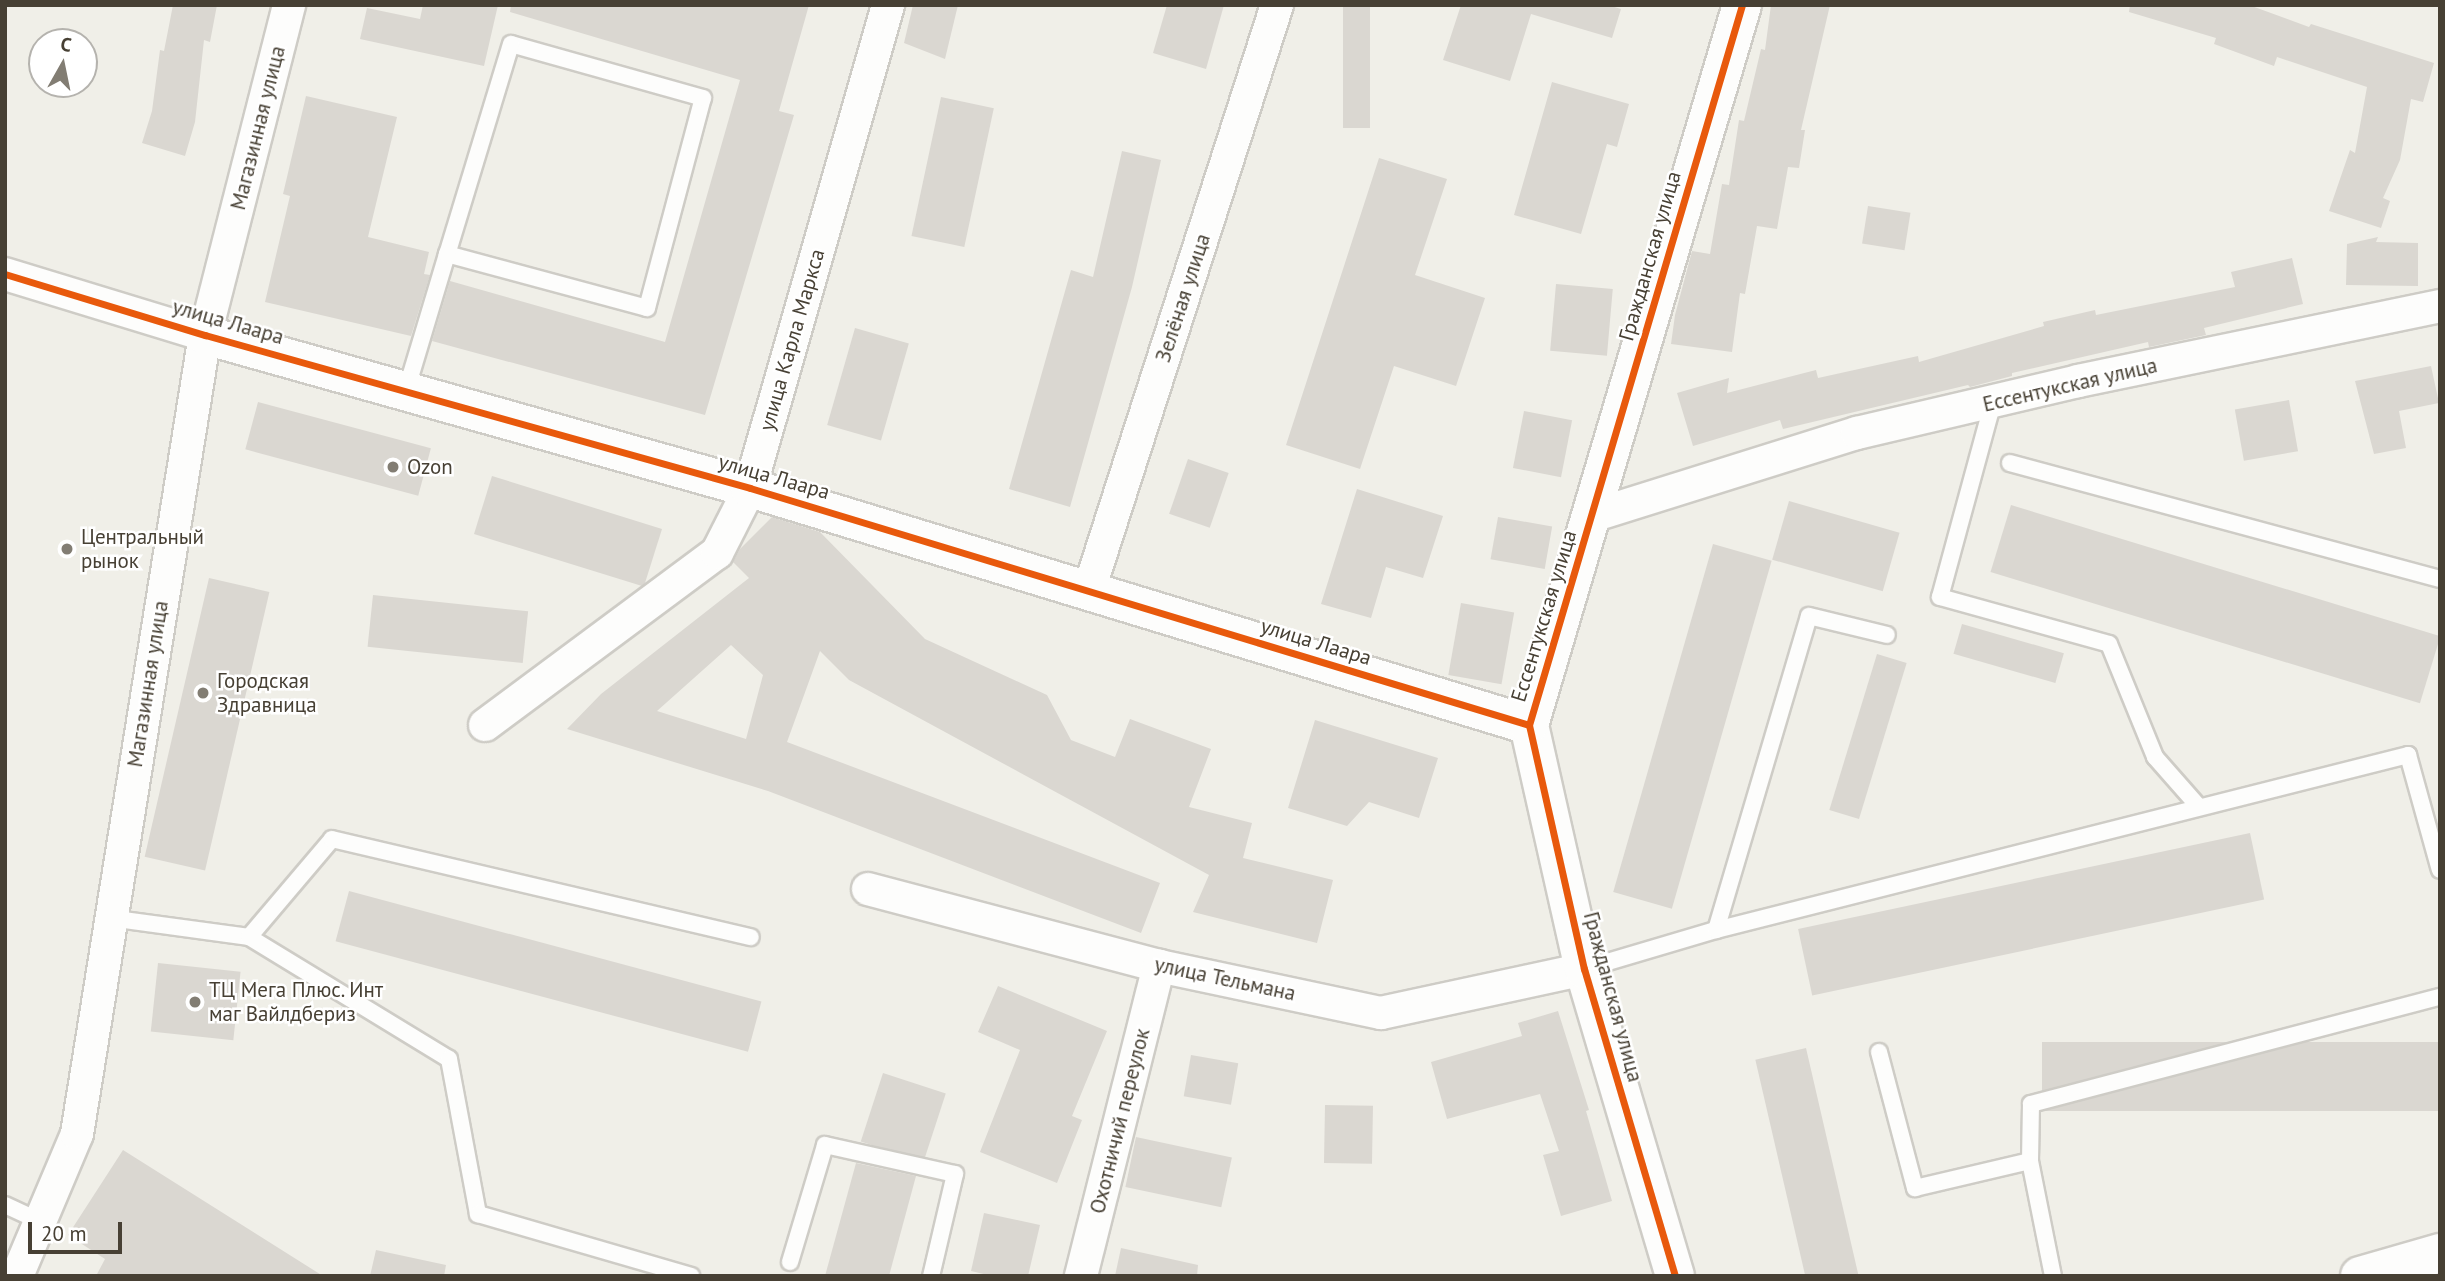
<!DOCTYPE html>
<html>
<head>
<meta charset="utf-8">
<style>
	body { margin:0 }
	#map { position:relative; width:2445px; height:1281px; overflow:hidden; background:#f0efe8; font-family:"PT Sans",sans-serif }
	div>[style] { position:absolute }
	.building>* { inset:0; background:#dad7d1; transform-origin:0 0 }
	.roads { filter:drop-shadow(2px 0 #ceccc6) drop-shadow(-2px 0 #ceccc6) drop-shadow(0 2px #ceccc6) drop-shadow(0 -2px #ceccc6) }
	.service>* { height:16px; margin:-8px; padding:0 8px; transform-origin:8px; border-radius:8px; background:#fdfdfc }
	.minor>* { height:32px; margin:-16px; padding:0 16px; transform-origin:16px; border-radius:16px; background:#fdfdfc }
	.tertiary>* { height:38px; margin:-19px; padding:0 19px; transform-origin:19px; border-radius:19px; background:#fdfdfc }
	.cycleway>* { height:7px; margin:-3.5px; padding:0 3.5px; transform-origin:3.5px; border-radius:3.5px; background:#e8590c }
	.dots>* { width:19px; height:19px; translate:-50% -50%; box-sizing:border-box; border:4px solid #fff; border-radius:50% }
	span { translate:-50% -50%; white-space:nowrap; text-align:center; line-height:1.15; -webkit-text-stroke:5px #fff; paint-order:stroke }
	.street-label { font-size:21px; color:#474034 }
	.poi-label { font-size:21px; color:#474034 }
	.left { translate:0 -50%; text-align:left }
	.frame { position:absolute; inset:0; border:7px solid #474034; pointer-events:none }
	.north { position:absolute; left:28px; top:28px; width:70px; height:70px; box-sizing:border-box; background:#fff; border:2px solid #b5b3ae; border-radius:50%; rotate:9deg; font-size:19px; font-weight:700; line-height:28px; text-align:center; color:#474034 }
	.north::after { content:''; display:block; margin:auto; width:24px; height:32px; background:#827d73; clip-path:polygon(50% 0,100% 100%,50% 72%,0 100%) }
	.scale { position:absolute; left:28px; top:1222px; width:94px; height:32px; box-sizing:border-box; border:4px solid #474034; border-top:0; padding-left:9px; font-size:21px; line-height:24px; white-space:nowrap; color:#474034; -webkit-text-stroke:5px #fff; paint-order:stroke }
</style>
</head>
<body>
<div id="map">
	<div class="building">
		<i style="clip-path:polygon(173px 5px,217px 5px,210px 42px,204px 40px,195px 122px,185px 156px,142px 143px,152px 111px,160px 50px,164px 51px)"></i>
		<i style="clip-path:polygon(423px 5px,498px 5px,484px 66px,360px 39px,367px 8px,420px 19px)"></i>
		<i style="clip-path:polygon(511px 5px,809px 5px,779px 111px,794px 115px,705px 415px,432px 341px,450px 281px,665px 342px,740px 80px,510px 12px)"></i>
		<i style="clip-path:polygon(913px 5px,958px 5px,945px 59px,904px 43px)"></i>
		<i style="clip-path:polygon(1167px 5px,1224px 5px,1206px 69px,1153px 53px)"></i>
		<i style="left:1343px;top:5px;width:27px;height:123px"></i>
		<i style="clip-path:polygon(1461px 5px,1608px 5px,1621px 9px,1612px 38px,1531px 14px,1510px 81px,1443px 60px)"></i>
		<i style="clip-path:polygon(1771px 5px,1830px 5px,1801px 130px,1805px 130px,1799px 168px,1788px 167px,1777px 229px,1757px 226px,1745px 294px,1740px 293px,1732px 352px,1671px 344px,1675px 315px,1692px 251px,1710px 254px,1722px 184px,1729px 185px,1739px 120px,1744px 121px,1761px 49px,1765px 50px)"></i>
		<i style="clip-path:polygon(2130px 5px,2249px 5px,2309px 27px,2311px 24px,2434px 63px,2423px 102px,2411px 99px,2400px 160px,2383px 198px,2390px 201px,2381px 228px,2329px 211px,2350px 150px,2355px 153px,2367px 87px,2277px 57px,2274px 66px,2214px 44px,2216px 38px,2129px 12px)"></i>
		<i style="clip-path:polygon(1552px 82px,1629px 104px,1617px 147px,1607px 144px,1581px 234px,1514px 215px)"></i>
		<i style="clip-path:polygon(306px 96px,397px 117px,368px 237px,429px 252px,424px 274px,430px 275px,411px 336px,265px 302px,290px 196px,283px 194px)"></i>
		<i style="left:941px;top:97px;width:54px;height:142px;rotate:12deg"></i>
		<i style="clip-path:polygon(1122px 151px,1161px 160px,1132px 287px,1070px 507px,1009px 489px,1071px 270px,1093px 277px)"></i>
		<i style="clip-path:polygon(1379px 158px,1447px 179px,1415px 275px,1485px 298px,1456px 386px,1394px 366px,1360px 469px,1286px 445px)"></i>
		<i style="left:1868px;top:206px;width:43px;height:38px;rotate:9deg"></i>
		<i style="clip-path:polygon(2378px 237px,2376px 242px,2418px 243px,2418px 286px,2346px 285px,2347px 244px)"></i>
		<i style="clip-path:polygon(2292px 258px,2303px 304px,2204px 328px,2206px 335px,2149px 347px,2148px 342px,2012px 373px,2012px 376px,1970px 387px,1968px 385px,1783px 429px,1780px 420px,1693px 446px,1677px 393px,1729px 378px,1727px 393px,1816px 370px,1818px 378px,1918px 356px,1919px 362px,2044px 326px,2043px 322px,2095px 310px,2096px 315px,2235px 287px,2231px 272px)"></i>
		<i style="left:1556px;top:284px;width:57px;height:67px;rotate:5deg"></i>
		<i style="left:855px;top:328px;width:56px;height:101px;rotate:16deg"></i>
		<i style="clip-path:polygon(2431px 366px,2439px 403px,2399px 411px,2406px 448px,2374px 454px,2355px 381px)"></i>
		<i style="left:2289px;top:400px;width:52px;height:55px;rotate:80deg"></i>
		<i style="left:258px;top:402px;width:179px;height:49px;rotate:15deg"></i>
		<i style="left:1524px;top:411px;width:49px;height:58px;rotate:11deg"></i>
		<i style="left:1188px;top:459px;width:43px;height:58px;rotate:19deg"></i>
		<i style="clip-path:polygon(492px 476px,662px 529px,645px 583px,642px 586px,474px 534px)"></i>
		<i style="clip-path:polygon(1357px 489px,1443px 516px,1423px 578px,1386px 567px,1371px 618px,1321px 604px)"></i>
		<i style="left:1789px;top:501px;width:115px;height:61px;rotate:16deg"></i>
		<i style="left:2011px;top:505px;width:449px;height:70px;rotate:17deg"></i>
		<i style="clip-path:polygon(evenodd,772px 517px,820px 532px,925px 639px,1047px 695px,1071px 740px,1115px 757px,1130px 719px,1211px 749px,1189px 807px,1252px 823px,1243px 858px,1333px 880px,1317px 943px,1193px 912px,1209px 875px,849px 680px,820px 651px,787px 742px,1160px 883px,1141px 933px,768px 791px,567px 729px,601px 694px,749px 578px,733px 562px,740px 549px,772px 517px,731px 645px,763px 675px,746px 739px,657px 711px,731px 645px)"></i>
		<i style="left:1498px;top:517px;width:55px;height:43px;rotate:10deg"></i>
		<i style="left:1713px;top:544px;width:61px;height:362px;rotate:16deg"></i>
		<i style="left:209px;top:578px;width:62px;height:286px;rotate:13deg"></i>
		<i style="left:373px;top:595px;width:156px;height:52px;rotate:6deg"></i>
		<i style="left:1461px;top:603px;width:54px;height:73px;rotate:10deg"></i>
		<i style="left:1962px;top:624px;width:106px;height:31px;rotate:16deg"></i>
		<i style="left:1877px;top:654px;width:31px;height:163px;rotate:17deg"></i>
		<i style="clip-path:polygon(1315px 720px,1438px 758px,1419px 818px,1369px 802px,1347px 826px,1288px 808px)"></i>
		<i style="left:2250px;top:833px;width:68px;height:462px;rotate:78deg"></i>
		<i style="left:349px;top:891px;width:427px;height:52px;rotate:15deg"></i>
		<i style="left:158px;top:963px;width:83px;height:69px;rotate:6deg"></i>
		<i style="clip-path:polygon(998px 986px,1107px 1031px,1072px 1116px,1082px 1120px,1057px 1183px,980px 1152px,1020px 1050px,978px 1032px)"></i>
		<i style="clip-path:polygon(1558px 1011px,1589px 1110px,1586px 1111px,1612px 1201px,1561px 1216px,1543px 1155px,1559px 1151px,1540px 1094px,1447px 1119px,1431px 1062px,1522px 1036px,1518px 1023px)"></i>
		<i style="left:2440px;top:1042px;width:69px;height:398px;rotate:90deg"></i>
		<i style="left:1806px;top:1048px;width:234px;height:52px;rotate:77deg"></i>
		<i style="left:1191px;top:1055px;width:48px;height:42px;rotate:10deg"></i>
		<i style="left:883px;top:1073px;width:66px;height:72px;rotate:18deg"></i>
		<i style="left:1325px;top:1105px;width:48px;height:58px;rotate:1deg"></i>
		<i style="left:1136px;top:1137px;width:98px;height:51px;rotate:12deg"></i>
		<i style="clip-path:polygon(123px 1150px,323px 1276px,96px 1276px,105px 1259px,68px 1235px)"></i>
		<i style="clip-path:polygon(856px 1163px,916px 1176px,889px 1276px,825px 1276px)"></i>
		<i style="clip-path:polygon(984px 1213px,1040px 1225px,1028px 1276px,992px 1276px,971px 1271px)"></i>
		<i style="clip-path:polygon(1121px 1248px,1198px 1265px,1197px 1276px,1115px 1276px)"></i>
		<i style="clip-path:polygon(376px 1250px,446px 1265px,444px 1276px,370px 1276px)"></i>
	</div>
	<div class="roads">
		<div class="service">
			<i style="left:406px;top:391px;width:143px;rotate:-73.3deg"></i>
			<i style="left:447px;top:254px;width:207px;rotate:15.1deg"></i>
			<i style="left:647px;top:308px;width:217px;rotate:-75.1deg"></i>
			<i style="left:703px;top:98px;width:199px;rotate:-164.3deg"></i>
			<i style="left:511px;top:44px;width:220px;rotate:106.9deg"></i>
			<i style="left:1993px;top:402px;width:202px;rotate:105.2deg"></i>
			<i style="left:1940px;top:597px;width:175px;rotate:15.5deg"></i>
			<i style="left:2109px;top:644px;width:122px;rotate:67.8deg"></i>
			<i style="left:2155px;top:757px;width:67px;rotate:48.7deg"></i>
			<i style="left:2010px;top:463px;width:445px;rotate:15.1deg"></i>
			<i style="left:109px;top:918px;width:141px;rotate:7.7deg"></i>
			<i style="left:249px;top:937px;width:234px;rotate:31.4deg"></i>
			<i style="left:449px;top:1059px;width:158px;rotate:79.4deg"></i>
			<i style="left:478px;top:1214px;width:222px;rotate:16.2deg"></i>
			<i style="left:1716px;top:930px;width:714px;rotate:-14.19deg"></i>
			<i style="left:2408px;top:755px;width:119px;rotate:74.5deg"></i>
			<i style="left:249px;top:937px;width:128px;rotate:-49.7deg"></i>
			<i style="left:332px;top:839px;width:430px;rotate:13.2deg"></i>
			<i style="left:1584px;top:969px;width:138px;rotate:-16.5deg"></i>
			<i style="left:1716px;top:930px;width:327px;rotate:-73.5deg"></i>
			<i style="left:1809px;top:616px;width:80px;rotate:13.7deg"></i>
			<i style="left:1879px;top:1052px;width:141px;rotate:75.2deg"></i>
			<i style="left:1915px;top:1188px;width:118px;rotate:-13.2deg"></i>
			<i style="left:2030px;top:1161px;width:117px;rotate:78.7deg"></i>
			<i style="left:2030px;top:1161px;width:57px;rotate:-89deg"></i>
			<i style="left:2031px;top:1104px;width:423px;rotate:-14.7deg"></i>
			<i style="left:5px;top:1205px;width:38px;rotate:25deg"></i>
			<i style="left:790px;top:1262px;width:122px;rotate:-73.3deg"></i>
			<i style="left:825px;top:1145px;width:133px;rotate:12.6deg"></i>
			<i style="left:955px;top:1174px;width:105px;rotate:103.2deg"></i>
		</div>
		<div class="minor">
			<i style="left:5px;top:274px;width:209px;rotate:17deg"></i>
			<i style="left:1592px;top:516px;width:278px;rotate:-17.4deg"></i>
			<i style="left:1857px;top:433px;width:227px;rotate:-13.2deg"></i>
			<i style="left:2078px;top:381px;width:370px;rotate:-11.7deg"></i>
			<i style="left:1089px;top:590px;width:614px;rotate:-72.18deg"></i>
			<i style="left:485px;top:725px;width:289px;rotate:-36.6deg"></i>
			<i style="left:717px;top:553px;width:73px;rotate:-63.1deg"></i>
			<i style="left:750px;top:488px;width:502px;rotate:-74.05deg"></i>
			<i style="left:868px;top:889px;width:301px;rotate:14.8deg"></i>
			<i style="left:1159px;top:966px;width:227px;rotate:12deg"></i>
			<i style="left:1381px;top:1013px;width:208px;rotate:-12.2deg"></i>
			<i style="left:17px;top:1276px;width:154px;rotate:-67.1deg"></i>
			<i style="left:77px;top:1134px;width:809px;rotate:-80.9deg"></i>
			<i style="left:205px;top:335px;width:341px;rotate:-75.7deg"></i>
			<i style="left:1081px;top:1276px;width:320px;rotate:-75.9deg"></i>
		</div>
		<div class="tertiary">
			<i style="left:205px;top:335px;width:566px;rotate:15.68deg"></i>
			<i style="left:750px;top:488px;width:814px;rotate:16.92deg"></i>
			<i style="left:1675px;top:1276px;width:320px;rotate:-106.5deg"></i>
			<i style="left:1584px;top:969px;width:250px;rotate:-102.7deg"></i>
			<i style="left:1529px;top:725px;width:751px;rotate:-73.52deg"></i>
			<i style="left:2360px;top:1276px;width:83px;rotate:-16deg"></i>
		</div>
	</div>
	<div class="cycleway">
		<i style="left:5px;top:274px;width:209px;rotate:17deg"></i>
		<i style="left:205px;top:335px;width:566px;rotate:15.68deg"></i>
		<i style="left:750px;top:488px;width:814px;rotate:16.92deg"></i>
		<i style="left:1675px;top:1276px;width:320px;rotate:-106.5deg"></i>
		<i style="left:1584px;top:969px;width:250px;rotate:-102.7deg"></i>
		<i style="left:1529px;top:725px;width:751px;rotate:-73.52deg"></i>
	</div>
	<div class="dots">
		<i style="left:393px;top:467px;background:#827d73"></i>
		<i style="left:67px;top:549px;background:#827d73"></i>
		<i style="left:203px;top:693px;background:#827d73"></i>
		<i style="left:195px;top:1002px;background:#827d73"></i>
	</div>
	<div class="street-label">
		<span style="left:258px;top:128px;rotate:-76deg">Магазинная улица</span>
		<span style="left:1650px;top:256px;rotate:-74deg">Гражданская улица</span>
		<span style="left:1183px;top:298px;rotate:-72deg">Зелёная улица</span>
		<span style="left:228px;top:322px;rotate:16deg">улица Лаара</span>
		<span style="left:792px;top:340px;rotate:-74deg">улица Карла Маркса</span>
		<span style="left:2070px;top:385px;rotate:-13deg">Ессентукская улица</span>
		<span style="left:774px;top:477px;rotate:16deg">улица Лаара</span>
		<span style="left:1544px;top:616px;rotate:-73deg">Ессентукская улица</span>
		<span style="left:1316px;top:642px;rotate:17deg">улица Лаара</span>
		<span style="left:148px;top:684px;rotate:-81deg">Магазинная улица</span>
		<span style="left:1225px;top:979px;rotate:12deg">улица Тельмана</span>
		<span style="left:1613px;top:997px;rotate:75deg">Гражданская улица</span>
		<span style="left:1120px;top:1121px;rotate:-76deg">Охотничий переулок</span>
	</div>
	<div class="poi-label">
		<span class="left" style="left:407px;top:467px">Ozon</span>
		<span class="left" style="left:81px;top:549px">Центральный<br>рынок</span>
		<span class="left" style="left:217px;top:693px">Городская<br>Здравница</span>
		<span class="left" style="left:209px;top:1002px">ТЦ Мега Плюс. Инт<br>маг Вайлдбериз</span>
	</div>
	<div class="frame"></div>
	<div class="north">С</div>
	<div class="scale">20 m</div>
</div>
</body>
</html>
